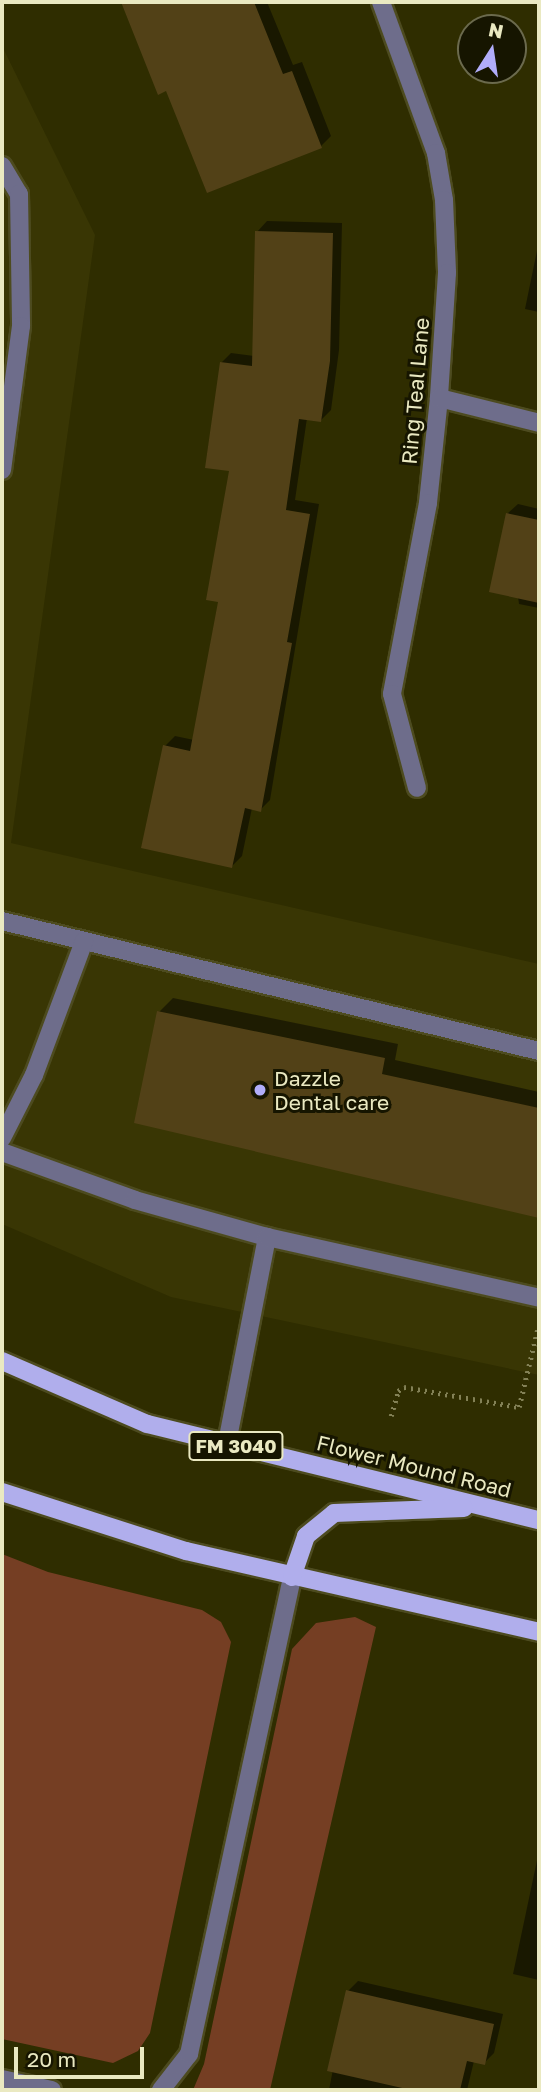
<!DOCTYPE html>
<html>
<head>
<meta charset="utf-8">
<style>
	body { margin:0 }
	#map { position:relative; width:541px; height:2092px; overflow:hidden; background:#2f2d00; font-family:"Golos Text",sans-serif }
	div>[style] { position:absolute }
	.built>* { inset:0; background:#393604 }
	.green>* { inset:0; background:#753e23 }
	.shadow>* { inset:0; background:#0007 }
	.building>* { inset:0; background:#524117 }
	.path>* { height:4.5px; margin-top:-2.25px; transform-origin:0; background:repeating-linear-gradient(90deg,#838156 0 2px,transparent 0 7px) }
	.roads { filter:drop-shadow(2px 0 #4d4b1f) drop-shadow(-2px 0 #4d4b1f) drop-shadow(0 2px #4d4b1f) drop-shadow(0 -2px #4d4b1f) }
	.minor>* { height:18px; margin:-9px; padding:0 9px; transform-origin:9px; border-radius:9px; background:#6e6d8b }
	.major>* { height:18px; margin:-9px; padding:0 9px; transform-origin:9px; border-radius:9px; background:#b0aeec }
	.dots>* { width:19px; height:19px; translate:-50% -50%; box-sizing:border-box; border:4px solid #161500; border-radius:50% }
	span { translate:-50% -50%; white-space:nowrap; text-align:center; line-height:1.15; -webkit-text-stroke:6px #161500; paint-order:stroke }
	.shield-label span { padding:2px 5px; background:#161500; border:2px solid; border-radius:5px; -webkit-text-stroke-width:0 }
	.shield-label { font-size:19px; color:#eae9c1; font-weight:700 }
	.street-label { font-size:21px; color:#eae9c1 }
	.poi-label { font-size:21px; color:#eae9c1 }
	.left { translate:0 -50%; text-align:left }
	.frame { position:absolute; inset:0; border:4px solid #eae9c1; pointer-events:none }
	.north { position:absolute; left:457px; top:14px; width:70px; height:70px; box-sizing:border-box; background:#161500; border:2px solid #6b6a4d; border-radius:50%; rotate:12deg; font-size:19px; font-weight:700; line-height:28px; text-align:center; color:#eae9c1 }
	.north::after { content:''; display:block; margin:auto; width:24px; height:32px; background:#b1adfa; clip-path:polygon(50% 0,100% 100%,50% 72%,0 100%) }
	.scale { position:absolute; left:14px; top:2047px; width:130px; height:32px; box-sizing:border-box; border:4px solid #eae9c1; border-top:0; padding-left:9px; font-size:21px; line-height:24px; white-space:nowrap; color:#eae9c1; -webkit-text-stroke:5px #161500; paint-order:stroke }
</style>
</head>
<body>
<div id="map">
	<div class="built">
		<i style="clip-path:polygon(2px 46px,95px 235px,11px 843px,539px 964px,539px 1375px,171px 1297px,2px 1224px)"></i>
	</div>
	<div class="green">
		<i style="clip-path:polygon(2px 1554px,48px 1572px,202px 1610px,221px 1622px,231px 1642px,150px 2033px,138px 2051px,113px 2063px,2px 2039px)"></i>
		<i style="clip-path:polygon(355px 1617px,376px 1627px,270px 2090px,193px 2090px,204px 2064px,292px 1649px,316px 1623px)"></i>
	</div>
	<div class="shadow">
		<i style="clip-path:polygon(123px 2px,267px 2px,293px 65px,302px 62px,331px 136px,321px 146px,167px 89px,159px 92px)"></i>
		<i style="clip-path:polygon(267px 221px,342px 223px,339px 350px,331px 410px,321px 420px,307px 418px,295px 500px,319px 504px,270px 800px,260px 810px,252px 808px,242px 856px,232px 866px,165px 746px,175px 736px,194px 740px,220px 601px,231px 470px,221px 363px,231px 353px,254px 356px,257px 232px)"></i>
		<i style="clip-path:polygon(539px 241px,539px 312px,525px 309px)"></i>
		<i style="clip-path:polygon(518px 504px,539px 509px,539px 608px,519px 604px,507px 514px)"></i>
		<i style="clip-path:polygon(173px 998px,398px 1044px,395px 1060px,539px 1092px,539px 1217px,136px 1122px,159px 1012px)"></i>
		<i style="clip-path:polygon(539px 1851px,539px 1980px,513px 1974px)"></i>
		<i style="clip-path:polygon(358px 1981px,503px 2014px,494px 2053px,484px 2063px,474px 2061px,467px 2090px,329px 2090px,348px 1991px)"></i>
	</div>
	<div class="building">
		<i style="clip-path:polygon(121px 2px,254px 2px,283px 74px,292px 71px,322px 148px,207px 193px,166px 91px,158px 95px)"></i>
		<i style="clip-path:polygon(255px 231px,333px 233px,330px 361px,321px 422px,299px 419px,286px 510px,310px 514px,287px 642px,292px 643px,261px 812px,245px 808px,232px 868px,141px 848px,163px 745px,190px 751px,218px 602px,206px 600px,229px 471px,205px 468px,220px 362px,252px 366px)"></i>
		<i style="clip-path:polygon(506px 513px,539px 520px,539px 603px,489px 592px)"></i>
		<i style="clip-path:polygon(157px 1011px,385px 1058px,382px 1074px,539px 1108px,539px 1218px,134px 1123px)"></i>
		<i style="clip-path:polygon(346px 1990px,494px 2024px,485px 2065px,467px 2061px,460px 2090px,411px 2090px,327px 2071px)"></i>
	</div>
	<div class="path">
		<i style="left:391px;top:1416px;width:26px;rotate:-74deg"></i>
		<i style="left:398px;top:1391px;width:7px;rotate:-34deg"></i>
		<i style="left:404px;top:1387px;width:117px;rotate:9.9deg"></i>
		<i style="left:519px;top:1407px;width:82px;rotate:-76.6deg"></i>
	</div>
	<div class="roads">
		<div class="minor">
			<i style="left:381px;top:2px;width:161px;rotate:70deg"></i>
			<i style="left:436px;top:153px;width:48px;rotate:80.3deg"></i>
			<i style="left:444px;top:200px;width:73px;rotate:87.6deg"></i>
			<i style="left:447px;top:273px;width:125px;rotate:93.7deg"></i>
			<i style="left:439px;top:398px;width:106px;rotate:96deg"></i>
			<i style="left:428px;top:503px;width:194px;rotate:100.7deg"></i>
			<i style="left:392px;top:694px;width:97px;rotate:75.1deg"></i>
			<i style="left:2px;top:166px;width:33px;rotate:59deg"></i>
			<i style="left:19px;top:194px;width:132px;rotate:89.1deg"></i>
			<i style="left:21px;top:326px;width:145px;rotate:97.5deg"></i>
			<i style="left:439px;top:398px;width:103px;rotate:14deg"></i>
			<i style="left:2px;top:921px;width:553px;rotate:13.61deg"></i>
			<i style="left:2px;top:1138px;width:71px;rotate:-63.1deg"></i>
			<i style="left:34px;top:1075px;width:143px;rotate:-69.5deg"></i>
			<i style="left:2px;top:1152px;width:141px;rotate:19.8deg"></i>
			<i style="left:135px;top:1200px;width:137px;rotate:15.7deg"></i>
			<i style="left:227px;top:1443px;width:210px;rotate:-79deg"></i>
			<i style="left:267px;top:1237px;width:279px;rotate:12.6deg"></i>
			<i style="left:2px;top:2079px;width:51px;rotate:12.4deg"></i>
			<i style="left:161px;top:2090px;width:46px;rotate:-52.1deg"></i>
			<i style="left:189px;top:2054px;width:488px;rotate:-77.8deg"></i>
		</div>
		<div class="major">
			<i style="left:2px;top:1361px;width:158px;rotate:23.5deg"></i>
			<i style="left:147px;top:1424px;width:404px;rotate:13.8deg"></i>
			<i style="left:2px;top:1492px;width:193px;rotate:17.8deg"></i>
			<i style="left:186px;top:1551px;width:362px;rotate:12.9deg"></i>
			<i style="left:292px;top:1577px;width:43px;rotate:-71.1deg"></i>
			<i style="left:306px;top:1536px;width:36px;rotate:-39deg"></i>
			<i style="left:334px;top:1513px;width:130px;rotate:-2.2deg"></i>
		</div>
	</div>
	<div class="dots">
		<i style="left:260px;top:1090px;background:#b1adfa"></i>
	</div>
	<div class="shield-label">
		<span style="left:236px;top:1446px">FM 3040</span>
	</div>
	<div class="street-label">
		<span style="left:415px;top:391px;rotate:-85deg">Ring Teal Lane</span>
		<span style="left:414px;top:1466px;rotate:14deg">Flower Mound Road</span>
	</div>
	<div class="poi-label">
		<span class="left" style="left:274px;top:1090px">Dazzle<br>Dental care</span>
	</div>
	<div class="frame"></div>
	<div class="north">N</div>
	<div class="scale">20 m</div>
</div>
</body>
</html>
